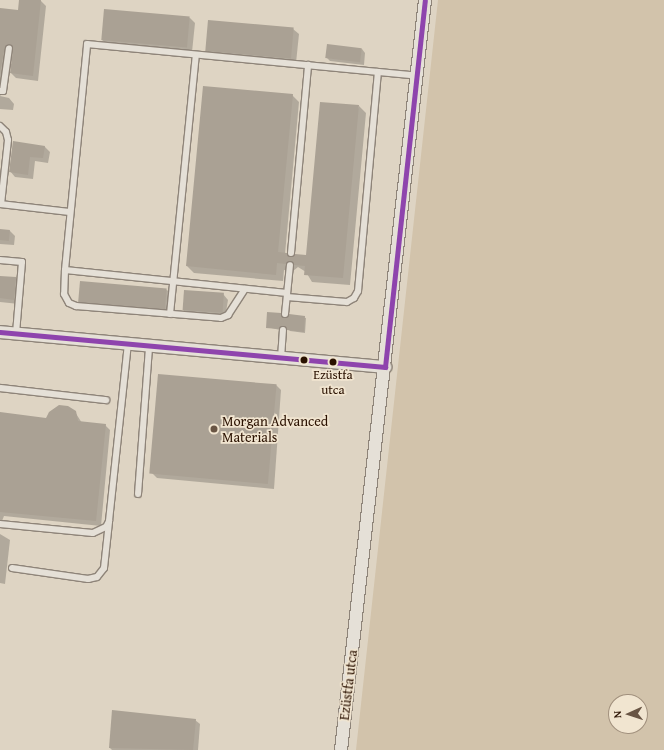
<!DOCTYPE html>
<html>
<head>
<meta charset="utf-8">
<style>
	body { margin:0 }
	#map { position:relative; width:664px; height:750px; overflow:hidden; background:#ded4c3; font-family:"Gentium Book Plus",serif }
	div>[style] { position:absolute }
	.green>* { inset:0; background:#d2c3ab }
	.shadow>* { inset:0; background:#0003 }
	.building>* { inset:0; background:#aaa194; transform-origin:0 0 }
	.roads { filter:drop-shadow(1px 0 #8e8479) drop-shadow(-1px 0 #8e8479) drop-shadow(0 1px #8e8479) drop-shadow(0 -1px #8e8479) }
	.service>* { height:6px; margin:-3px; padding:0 3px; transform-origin:3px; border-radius:3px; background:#e5e0d7 }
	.minor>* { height:12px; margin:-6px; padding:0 6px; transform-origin:6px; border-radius:6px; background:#e5e0d7 }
	.bus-1>* { height:5px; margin:-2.5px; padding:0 2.5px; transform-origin:2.5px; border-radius:2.5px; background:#8e44ad }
	.dots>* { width:11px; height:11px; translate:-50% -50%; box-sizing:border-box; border:2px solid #f1e5d0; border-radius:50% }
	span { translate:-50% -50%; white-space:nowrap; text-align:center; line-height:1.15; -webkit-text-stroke:3.5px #f1e5d0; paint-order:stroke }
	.bus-label { font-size:13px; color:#2a1100 }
	.poi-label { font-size:14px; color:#2a1100 }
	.left { translate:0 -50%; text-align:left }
	.street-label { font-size:14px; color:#2a1100 }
	.north { position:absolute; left:608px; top:694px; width:40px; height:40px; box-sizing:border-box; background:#f1e5d0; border:1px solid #a1907d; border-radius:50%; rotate:267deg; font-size:11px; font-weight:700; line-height:16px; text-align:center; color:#2a1100 }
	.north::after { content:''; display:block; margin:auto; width:14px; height:18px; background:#695544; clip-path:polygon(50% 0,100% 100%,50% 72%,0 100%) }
</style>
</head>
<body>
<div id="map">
	<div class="green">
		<i style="clip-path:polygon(evenodd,438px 0,664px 0,664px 750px,356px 750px,438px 0,616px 702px,640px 702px,640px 726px,616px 726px,616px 702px)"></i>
	</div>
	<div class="shadow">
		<i style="clip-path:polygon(20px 0,41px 1px,46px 6px,38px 81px,16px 78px,11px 73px,14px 49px,12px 49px,4px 92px,0 96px,9px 98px,14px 104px,13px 110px,0 109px,0 9px,19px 11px)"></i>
		<i style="clip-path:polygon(190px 18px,195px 23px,192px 52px,108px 45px,102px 40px)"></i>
		<i style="clip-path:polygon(293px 29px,299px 34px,296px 63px,211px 55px,206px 50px)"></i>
		<i style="clip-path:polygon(362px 49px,365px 53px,364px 65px,330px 61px,327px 58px)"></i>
		<i style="clip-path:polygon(292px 95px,299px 102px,285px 254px,291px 258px,307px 256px,359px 106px,366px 113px,350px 285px,312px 282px,306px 272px,298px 267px,293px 271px,284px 270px,283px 281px,194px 273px,187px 266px)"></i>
		<i style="clip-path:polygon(14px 143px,45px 147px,50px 152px,48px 163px,35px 161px,33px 179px,15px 177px,10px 171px)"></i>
		<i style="clip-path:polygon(0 230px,10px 231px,15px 236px,14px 245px,0 244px)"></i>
		<i style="clip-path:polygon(0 277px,16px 278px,21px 284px,19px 304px,0 302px)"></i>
		<i style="clip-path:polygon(167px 290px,174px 297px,172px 315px,86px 308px,79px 301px)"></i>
		<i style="clip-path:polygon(223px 294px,228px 300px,225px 318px,188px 315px,183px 310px)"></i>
		<i style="clip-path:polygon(290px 315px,306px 318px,305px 333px,290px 331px,286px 326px,280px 330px,267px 327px)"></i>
		<i style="clip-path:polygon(276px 385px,281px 390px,274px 489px,157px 478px,152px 473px)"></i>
		<i style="clip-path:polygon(75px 412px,82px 423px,105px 425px,110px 430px,101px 526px,4px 516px,0 526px,0 414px,47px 419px)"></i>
		<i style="clip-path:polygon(0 534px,10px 540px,5px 584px,0 583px)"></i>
		<i style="clip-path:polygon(195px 720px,200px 724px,198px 750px,112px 750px,110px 748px)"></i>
	</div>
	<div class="building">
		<i style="clip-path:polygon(19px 0,41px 0,33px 76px,10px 73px,13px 48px,9px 44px,5px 47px,0 72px,0 8px,18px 10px)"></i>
		<i style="left:104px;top:9px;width:86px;height:31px;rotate:5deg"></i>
		<i style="left:208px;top:20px;width:86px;height:31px;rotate:5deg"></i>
		<i style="left:327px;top:44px;width:35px;height:14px;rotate:7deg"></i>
		<i style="clip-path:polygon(203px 86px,293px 94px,278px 252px,287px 253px,290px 257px,295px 254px,306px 255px,320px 102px,359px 105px,343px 278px,304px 275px,305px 266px,294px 265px,290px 261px,286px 264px,277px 263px,276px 275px,186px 266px)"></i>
		<i style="clip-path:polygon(13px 141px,45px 146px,43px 158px,30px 157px,28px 175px,9px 172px)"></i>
		<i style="left:0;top:229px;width:10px;height:11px;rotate:6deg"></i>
		<i style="clip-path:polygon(0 276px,16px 277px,14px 300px,0 298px)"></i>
		<i style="left:80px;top:281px;width:87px;height:21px;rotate:5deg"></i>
		<i style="left:184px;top:290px;width:40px;height:20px;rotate:4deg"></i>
		<i style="clip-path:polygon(267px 312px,281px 313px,285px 318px,289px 314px,305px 316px,304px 332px,287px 330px,284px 326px,279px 329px,266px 328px)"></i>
		<i style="left:158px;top:374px;width:119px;height:100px;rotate:5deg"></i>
		<i style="clip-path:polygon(59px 405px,68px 406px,76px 411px,78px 421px,106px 424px,96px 521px,0 512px,0 412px,46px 418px,49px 412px)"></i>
		<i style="clip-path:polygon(112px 710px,196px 719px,193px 750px,109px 748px)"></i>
	</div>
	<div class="roads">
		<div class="service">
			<i style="left:0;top:91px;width:3px"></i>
			<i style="left:3px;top:91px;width:43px;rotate:-82.1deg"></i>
			<i style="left:0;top:126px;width:8px;rotate:45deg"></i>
			<i style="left:6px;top:132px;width:8px;rotate:76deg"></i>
			<i style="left:8px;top:140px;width:64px;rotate:96.2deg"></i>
			<i style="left:0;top:204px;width:70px;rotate:6.5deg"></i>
			<i style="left:291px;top:253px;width:189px;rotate:-84.8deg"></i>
			<i style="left:0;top:260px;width:22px;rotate:5deg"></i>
			<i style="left:22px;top:262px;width:71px;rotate:94.8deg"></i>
			<i style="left:65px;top:270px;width:24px;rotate:92deg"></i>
			<i style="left:64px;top:294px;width:10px;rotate:61deg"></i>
			<i style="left:69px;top:303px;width:8px;rotate:23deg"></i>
			<i style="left:76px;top:306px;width:145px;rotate:4.7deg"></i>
			<i style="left:221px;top:318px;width:8px;rotate:-23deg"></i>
			<i style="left:228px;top:315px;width:31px;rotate:-57deg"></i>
			<i style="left:287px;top:293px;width:223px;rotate:-174.1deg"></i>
			<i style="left:65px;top:270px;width:227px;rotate:-84.4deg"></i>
			<i style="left:87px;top:44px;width:332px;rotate:5.5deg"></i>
			<i style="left:287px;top:297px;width:60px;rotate:4.8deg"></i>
			<i style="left:347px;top:302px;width:8px;rotate:-30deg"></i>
			<i style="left:354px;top:298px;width:8px;rotate:-60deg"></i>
			<i style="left:358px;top:291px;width:220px;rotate:-84.8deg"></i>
			<i style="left:170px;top:314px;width:260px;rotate:-84.3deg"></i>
			<i style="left:285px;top:314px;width:49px;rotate:-84.2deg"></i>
			<i style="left:281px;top:358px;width:28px;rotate:-86deg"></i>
			<i style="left:0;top:388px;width:107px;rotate:6.5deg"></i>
			<i style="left:138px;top:494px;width:148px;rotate:-85.7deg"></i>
			<i style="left:0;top:524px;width:93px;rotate:5.5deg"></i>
			<i style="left:93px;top:533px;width:14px;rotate:-25deg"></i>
			<i style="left:106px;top:527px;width:7px;rotate:-63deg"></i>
			<i style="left:109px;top:521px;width:178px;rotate:-83.9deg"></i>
			<i style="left:12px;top:568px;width:77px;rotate:8.2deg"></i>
			<i style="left:88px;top:579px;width:9px;rotate:-13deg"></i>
			<i style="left:97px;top:577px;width:11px;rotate:-52deg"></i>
			<i style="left:104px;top:568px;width:46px;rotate:-83.8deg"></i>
		</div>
		<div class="minor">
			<i style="left:0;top:332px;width:387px;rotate:5.2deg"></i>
			<i style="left:341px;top:750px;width:755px;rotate:-83.61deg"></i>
		</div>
	</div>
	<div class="bus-1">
		<i style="left:0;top:332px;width:387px;rotate:5.2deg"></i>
		<i style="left:385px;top:367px;width:369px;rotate:-83.8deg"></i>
	</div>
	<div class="dots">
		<i style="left:304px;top:360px;background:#2a1100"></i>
		<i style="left:333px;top:362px;background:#2a1100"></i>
		<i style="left:214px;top:429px;background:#695544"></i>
	</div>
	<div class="bus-label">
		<span style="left:333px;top:383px">Ezüstfa<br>utca</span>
	</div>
	<div class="poi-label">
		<span class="left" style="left:222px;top:429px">Morgan Advanced<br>Materials</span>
	</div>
	<div class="street-label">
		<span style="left:348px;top:685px;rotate:-83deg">Ezüstfa utca</span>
	</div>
	<div class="north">N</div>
</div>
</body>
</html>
